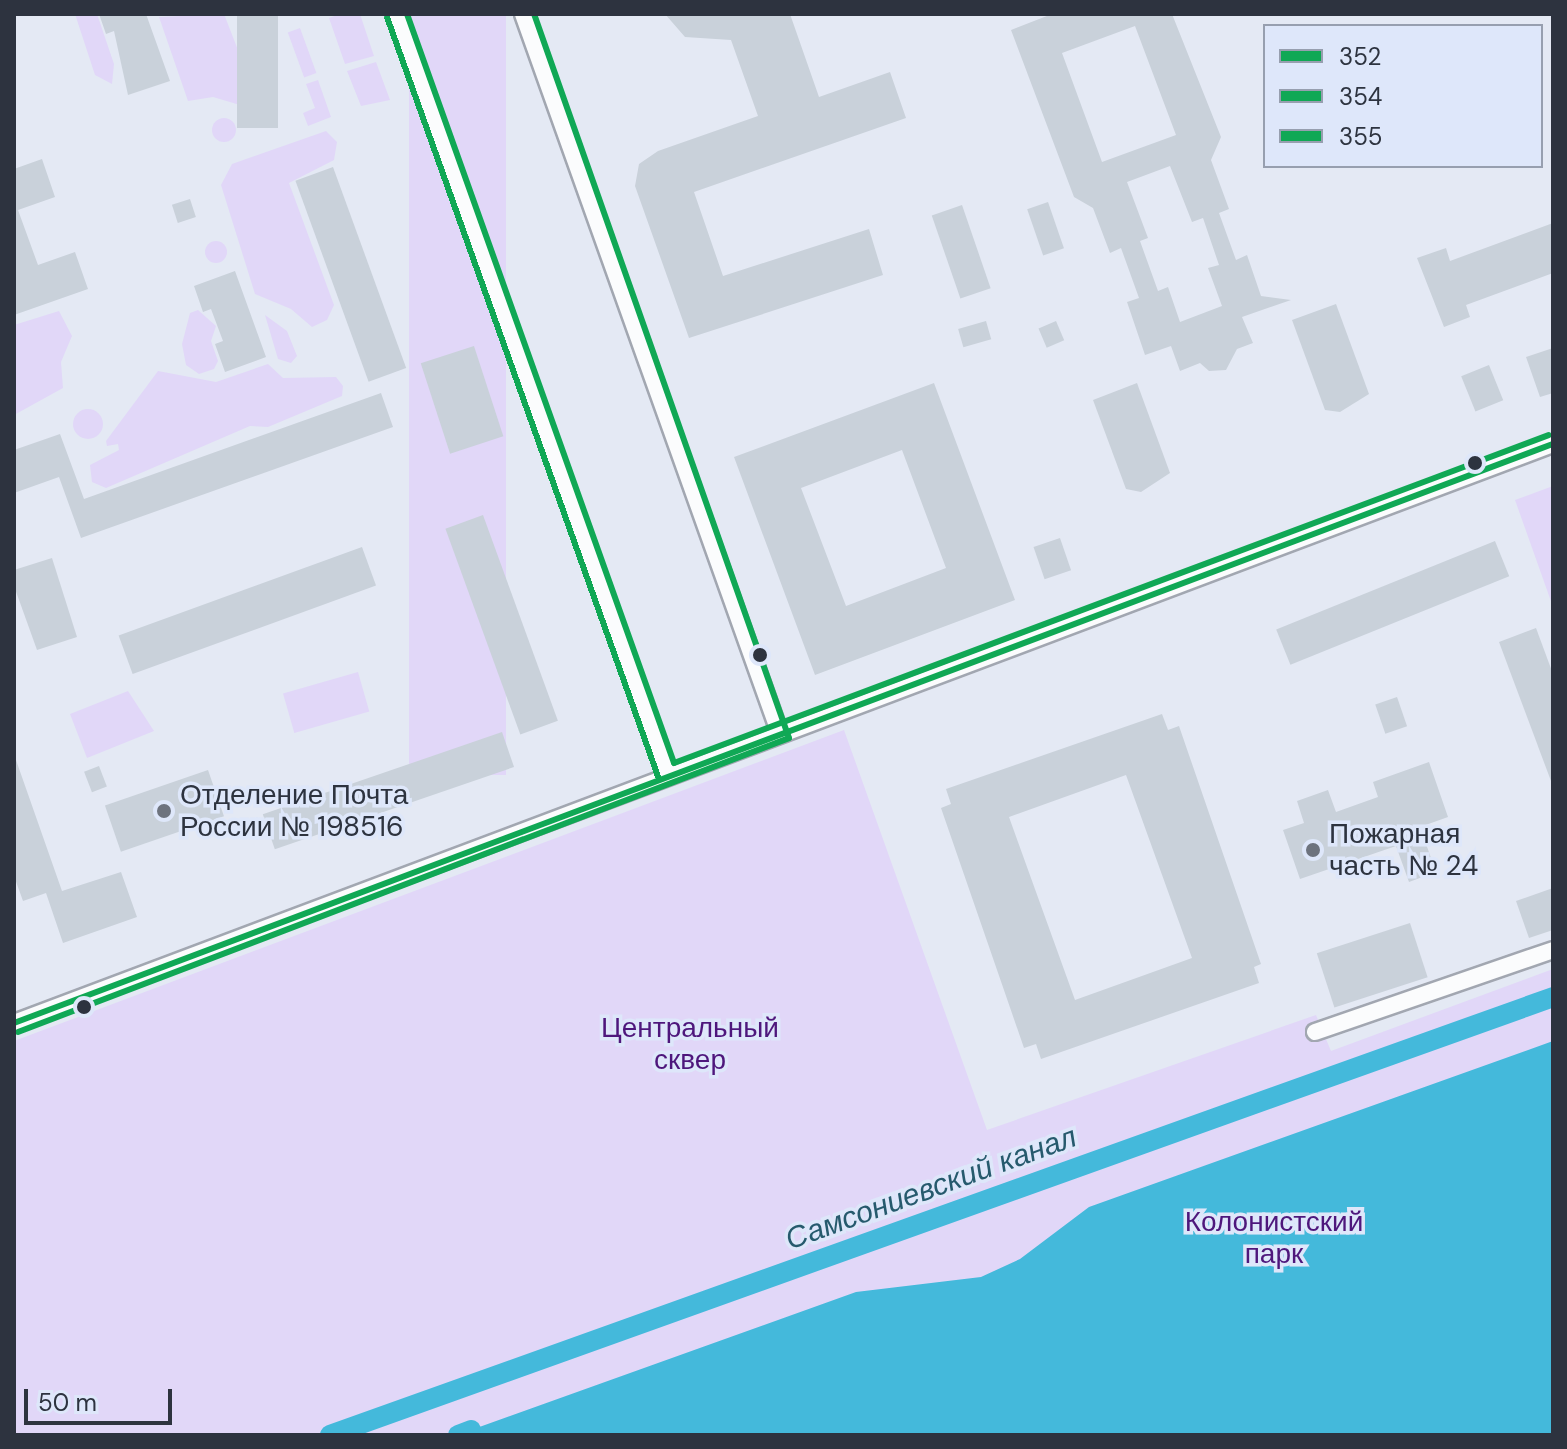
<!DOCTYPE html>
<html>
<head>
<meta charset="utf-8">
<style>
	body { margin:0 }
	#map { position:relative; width:1567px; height:1449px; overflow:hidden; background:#e4e9f4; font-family:"DM Sans",sans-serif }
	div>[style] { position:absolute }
	.green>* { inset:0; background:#e1d7f8; transform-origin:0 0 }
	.round { border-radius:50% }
	.water>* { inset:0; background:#44b9db }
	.canal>* { height:20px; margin:-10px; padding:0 10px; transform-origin:10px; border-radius:10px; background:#44b9db }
	.building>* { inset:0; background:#c9d1da; transform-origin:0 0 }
	.roads { filter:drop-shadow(2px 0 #a2a7b1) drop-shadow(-2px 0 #a2a7b1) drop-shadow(0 2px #a2a7b1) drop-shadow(0 -2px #a2a7b1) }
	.minor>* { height:16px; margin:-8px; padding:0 8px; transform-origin:8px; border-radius:8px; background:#fbfcfd }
	.bus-1>* { height:6px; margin:-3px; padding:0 3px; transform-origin:3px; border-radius:3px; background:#10a855 }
	.bus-2>* { height:6px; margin:-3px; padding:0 3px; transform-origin:3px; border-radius:3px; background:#10a855 }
	.bus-3>* { height:6px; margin:-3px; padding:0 3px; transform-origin:3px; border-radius:3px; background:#10a855 }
	.dots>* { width:22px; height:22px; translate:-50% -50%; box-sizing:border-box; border:4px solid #dee7fa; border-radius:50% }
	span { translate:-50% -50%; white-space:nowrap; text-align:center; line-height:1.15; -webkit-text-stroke:7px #dee7fa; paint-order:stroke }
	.poi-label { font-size:28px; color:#2d333f }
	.left { translate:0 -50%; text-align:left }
	.park-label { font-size:28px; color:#4e177c }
	.water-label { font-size:30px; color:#265a6d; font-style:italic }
	.frame { position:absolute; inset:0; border:16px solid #2d333f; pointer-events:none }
	.legend { position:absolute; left:1263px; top:24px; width:280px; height:144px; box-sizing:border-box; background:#dee7fa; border:2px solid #979faf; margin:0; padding:10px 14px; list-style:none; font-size:24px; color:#2d333f }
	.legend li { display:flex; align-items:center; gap:16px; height:40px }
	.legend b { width:40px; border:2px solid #979faf }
	.scale { position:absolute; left:24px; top:1389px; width:148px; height:36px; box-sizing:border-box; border:4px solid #2d333f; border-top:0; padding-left:10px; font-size:24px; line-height:28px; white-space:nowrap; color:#2d333f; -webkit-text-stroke:6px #dee7fa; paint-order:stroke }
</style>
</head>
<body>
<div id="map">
	<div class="green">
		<i style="clip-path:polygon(75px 14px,97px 14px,114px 64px,112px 84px,95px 75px)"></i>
		<i style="clip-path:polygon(224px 14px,257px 99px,250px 108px,213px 97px,188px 101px,159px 17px)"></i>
		<i style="clip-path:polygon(340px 14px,360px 14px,374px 56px,345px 64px,329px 18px)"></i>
		<i style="left:409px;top:14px;width:97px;height:761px"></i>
		<i style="left:300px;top:28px;width:48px;height:13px;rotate:70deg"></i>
		<i style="clip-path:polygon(376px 62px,390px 100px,361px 106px,347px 71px)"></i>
		<i style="clip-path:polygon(318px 80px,331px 117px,308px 126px,303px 113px,315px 108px,306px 84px)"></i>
		<i class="round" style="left:212px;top:118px;width:24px;height:24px"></i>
		<i style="clip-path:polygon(326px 131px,337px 142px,334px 160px,289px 183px,334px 305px,327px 320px,312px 327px,291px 309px,255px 294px,221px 185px,232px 164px)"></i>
		<i class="round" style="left:205px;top:241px;width:22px;height:22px"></i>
		<i style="clip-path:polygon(198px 310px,216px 326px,211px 341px,218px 361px,214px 369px,199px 374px,186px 365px,182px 344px,190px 313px)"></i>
		<i style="clip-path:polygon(59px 311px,72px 336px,61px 362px,63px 388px,14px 415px,14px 325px)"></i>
		<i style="clip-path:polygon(265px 315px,287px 331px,297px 356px,291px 363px,278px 359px)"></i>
		<i style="clip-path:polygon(268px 364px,283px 378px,336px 377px,343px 386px,342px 396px,268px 427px,250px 426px,106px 488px,92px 482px,90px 465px,119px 450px,118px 444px,107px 446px,106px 441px,158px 371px,216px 382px)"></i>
		<i class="round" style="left:73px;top:409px;width:30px;height:30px"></i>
		<i style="clip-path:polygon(1553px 486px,1553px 607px,1515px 500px)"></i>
		<i style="left:358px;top:672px;width:41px;height:78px;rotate:74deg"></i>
		<i style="clip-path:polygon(128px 691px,154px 731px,87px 758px,70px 714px)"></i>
		<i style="clip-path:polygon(844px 730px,987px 1130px,1316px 1015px,1331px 1051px,1553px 969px,1553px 1435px,14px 1435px,14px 1041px)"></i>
	</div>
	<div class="water">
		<i style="clip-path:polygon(1553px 1041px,1553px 1435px,478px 1435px,471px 1430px,856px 1292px,981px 1277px,1020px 1259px,1089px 1207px)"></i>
	</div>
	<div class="canal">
		<i style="left:330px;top:1435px;width:1299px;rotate:-19.7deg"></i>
		<i style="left:458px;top:1435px;width:14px;rotate:-21deg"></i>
	</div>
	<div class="building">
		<i style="clip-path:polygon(99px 14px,146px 14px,170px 81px,128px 95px,114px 31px,106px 34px)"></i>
		<i style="left:237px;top:14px;width:41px;height:114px"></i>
		<i style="clip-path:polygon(665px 14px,790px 14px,819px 97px,890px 72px,906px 118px,694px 192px,723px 276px,869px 229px,883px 275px,689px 338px,635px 186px,639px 164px,658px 151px,758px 116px,731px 40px,685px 37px)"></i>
		<i style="clip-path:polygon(evenodd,1052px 14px,1172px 14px,1221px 137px,1211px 160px,1229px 209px,1219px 213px,1236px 260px,1247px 255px,1261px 296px,1291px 300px,1242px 317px,1253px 343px,1237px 349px,1226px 370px,1209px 371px,1200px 363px,1180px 371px,1171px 346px,1145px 355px,1127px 302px,1139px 298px,1121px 248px,1110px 253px,1093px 208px,1074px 197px,1011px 30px,1052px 14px,1135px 26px,1176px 135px,1102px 162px,1062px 53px,1135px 26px,1052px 14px,1170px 166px,1192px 222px,1203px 218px,1219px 265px,1208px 268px,1222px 306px,1180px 322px,1168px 287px,1158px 291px,1140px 241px,1148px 238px,1127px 182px,1170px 166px)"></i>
		<i style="clip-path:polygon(42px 159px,55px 197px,18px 210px,38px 265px,75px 252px,88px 289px,14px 315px,14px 169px)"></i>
		<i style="left:333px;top:167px;width:214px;height:40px;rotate:70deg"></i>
		<i style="left:190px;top:199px;width:19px;height:19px;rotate:72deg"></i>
		<i style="left:1048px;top:202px;width:49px;height:22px;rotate:71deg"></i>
		<i style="left:962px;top:205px;width:88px;height:32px;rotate:71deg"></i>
		<i style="clip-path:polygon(1553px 223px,1553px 273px,1466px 305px,1470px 317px,1444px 327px,1417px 258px,1446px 248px,1450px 261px)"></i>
		<i style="clip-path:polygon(235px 271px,266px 357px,225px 372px,215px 344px,223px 341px,211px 309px,203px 312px,194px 286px)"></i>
		<i style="clip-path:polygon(1336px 304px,1369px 394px,1340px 412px,1325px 410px,1292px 320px)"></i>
		<i style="left:986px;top:321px;width:19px;height:29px;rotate:74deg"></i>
		<i style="left:1056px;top:321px;width:21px;height:19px;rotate:67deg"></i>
		<i style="left:474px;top:346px;width:95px;height:56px;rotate:72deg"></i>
		<i style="clip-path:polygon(1553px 348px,1553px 393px,1540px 397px,1526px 357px)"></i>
		<i style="left:1489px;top:365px;width:38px;height:30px;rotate:68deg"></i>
		<i style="clip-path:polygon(evenodd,934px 383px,1015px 600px,815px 675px,734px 457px,934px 383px,902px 450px,946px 568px,846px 606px,801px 488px,902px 450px)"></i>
		<i style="clip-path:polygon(1137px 383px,1170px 473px,1141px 492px,1126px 489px,1093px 400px)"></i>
		<i style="clip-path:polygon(381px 393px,393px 427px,81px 538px,59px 477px,14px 493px,14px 450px,60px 434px,84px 499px)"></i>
		<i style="left:483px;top:515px;width:219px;height:40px;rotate:70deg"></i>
		<i style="left:1060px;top:538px;width:34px;height:28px;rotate:71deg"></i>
		<i style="left:1495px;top:541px;width:38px;height:236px;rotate:68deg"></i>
		<i style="left:362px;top:547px;width:41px;height:259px;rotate:70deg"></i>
		<i style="clip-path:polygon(52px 558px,77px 637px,37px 650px,14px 586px,14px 570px)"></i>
		<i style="clip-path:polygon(1536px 628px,1553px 674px,1551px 781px,1499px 642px)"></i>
		<i style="left:1397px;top:697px;width:31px;height:23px;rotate:71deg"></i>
		<i style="clip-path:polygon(evenodd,1162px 714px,1168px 730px,1179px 726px,1261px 964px,1254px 967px,1259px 983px,1041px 1059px,1036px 1044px,1024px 1048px,941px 808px,951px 804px,946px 789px,1162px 714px,1126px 775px,1192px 958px,1075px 1000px,1009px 817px,1126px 775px)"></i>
		<i style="left:502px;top:732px;width:37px;height:253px;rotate:71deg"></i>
		<i style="clip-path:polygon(16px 760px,62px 891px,121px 872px,137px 917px,63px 943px,46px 893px,23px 901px,14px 876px)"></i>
		<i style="clip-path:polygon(1429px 762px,1448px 817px,1420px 827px,1436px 872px,1409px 882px,1396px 846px,1300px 879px,1283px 830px,1304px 823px,1297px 801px,1328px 790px,1336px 812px,1378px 797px,1373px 782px)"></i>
		<i style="left:99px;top:766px;width:22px;height:16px;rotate:69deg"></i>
		<i style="left:208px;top:770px;width:49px;height:109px;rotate:71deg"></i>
		<i style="clip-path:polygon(1553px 888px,1553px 930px,1529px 938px,1516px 901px)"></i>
		<i style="left:1410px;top:923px;width:57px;height:98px;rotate:72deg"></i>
	</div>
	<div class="roads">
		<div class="minor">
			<i style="left:396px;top:14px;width:809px;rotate:70.36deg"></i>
			<i style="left:523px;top:14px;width:764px;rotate:70.36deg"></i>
			<i style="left:14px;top:1023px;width:1644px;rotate:-20.62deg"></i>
			<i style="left:1315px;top:1032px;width:252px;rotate:-19deg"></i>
		</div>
	</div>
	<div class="bus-1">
		<i style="left:14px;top:1023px;width:1644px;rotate:-20.62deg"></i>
	</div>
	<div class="bus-2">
		<i style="left:387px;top:17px;width:809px;rotate:70.36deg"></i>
		<i style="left:18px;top:1032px;width:825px;rotate:-20.87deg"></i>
		<i style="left:789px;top:738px;width:768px;rotate:-109.4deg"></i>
	</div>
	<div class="bus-3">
		<i style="left:407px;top:14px;width:795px;rotate:70.38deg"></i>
		<i style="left:674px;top:763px;width:934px;rotate:-20.55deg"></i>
	</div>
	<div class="dots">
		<i style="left:1475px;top:463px;background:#2d333f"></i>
		<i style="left:760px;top:655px;background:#2d333f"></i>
		<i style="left:164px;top:811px;background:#6d737e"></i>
		<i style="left:1313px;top:850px;background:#6d737e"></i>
		<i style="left:84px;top:1007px;background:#2d333f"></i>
	</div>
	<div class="poi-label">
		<span class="left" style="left:180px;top:811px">Отделение Почта<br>России № 198516</span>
		<span class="left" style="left:1329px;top:850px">Пожарная<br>часть № 24</span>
	</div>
	<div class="park-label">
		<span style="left:690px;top:1044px">Центральный<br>сквер</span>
		<span style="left:1274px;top:1238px">Колонистский<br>парк</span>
	</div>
	<div class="water-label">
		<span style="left:931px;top:1188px;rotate:-20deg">Самсониевский канал</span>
	</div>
	<div class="frame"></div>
	<ul class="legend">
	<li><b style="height:10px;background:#10a855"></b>352</li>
	<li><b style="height:10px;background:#10a855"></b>354</li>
	<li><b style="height:10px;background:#10a855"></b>355</li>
	</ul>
	<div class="scale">50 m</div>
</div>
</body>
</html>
